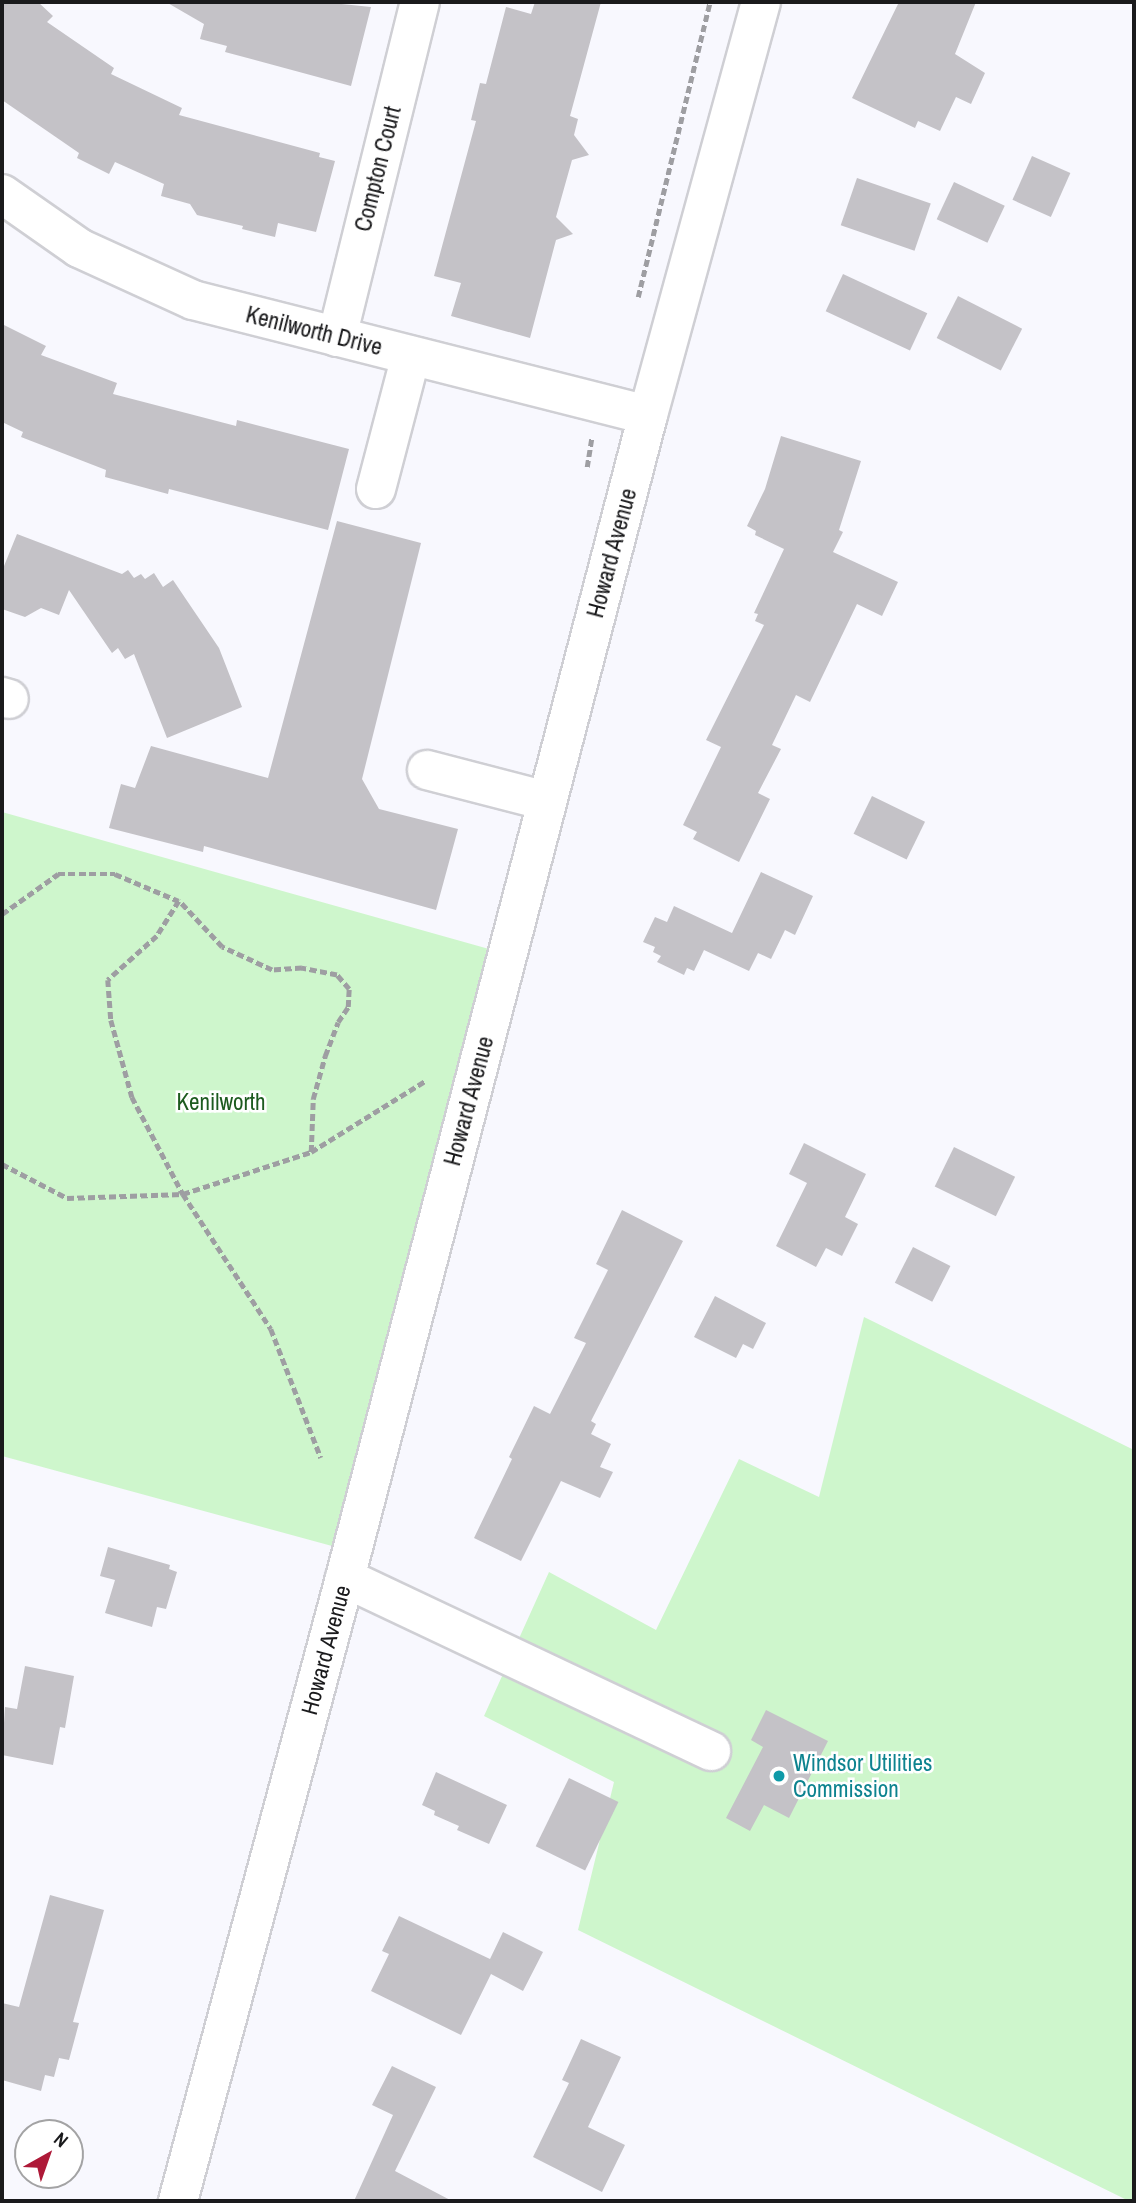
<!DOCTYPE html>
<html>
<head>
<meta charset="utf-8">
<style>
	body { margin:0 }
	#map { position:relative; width:1136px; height:2203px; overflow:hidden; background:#f8f8fe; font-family:"Archivo Narrow",sans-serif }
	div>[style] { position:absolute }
	.green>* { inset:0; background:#cef6cc }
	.building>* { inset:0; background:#c4c2c7; transform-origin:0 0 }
	.path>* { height:4.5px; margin-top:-2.25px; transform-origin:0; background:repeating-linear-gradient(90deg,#9e9ea2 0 7px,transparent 0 10.5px) }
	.roads { filter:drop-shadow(2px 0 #cfcfd4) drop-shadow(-2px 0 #cfcfd4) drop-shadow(0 2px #cfcfd4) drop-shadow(0 -2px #cfcfd4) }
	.minor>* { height:38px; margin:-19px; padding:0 19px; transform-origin:19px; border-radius:19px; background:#fff }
	.dots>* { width:19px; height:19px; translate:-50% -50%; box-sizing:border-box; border:4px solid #fff; border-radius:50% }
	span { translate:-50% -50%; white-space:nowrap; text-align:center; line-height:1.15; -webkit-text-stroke:5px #fff; paint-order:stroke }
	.street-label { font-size:23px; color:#1a1a1c }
	.park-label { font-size:23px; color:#1d5b1f }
	.culture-label { font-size:23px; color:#0d838f }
	.left { translate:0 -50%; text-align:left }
	.frame { position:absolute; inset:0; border:4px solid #1a1a1c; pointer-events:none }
	.north { position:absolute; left:14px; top:2119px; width:70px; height:70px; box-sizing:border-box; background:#fff; border:2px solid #a3a3a4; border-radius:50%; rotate:40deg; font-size:19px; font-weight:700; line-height:28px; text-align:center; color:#1a1a1c }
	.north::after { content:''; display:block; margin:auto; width:24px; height:32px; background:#ae1938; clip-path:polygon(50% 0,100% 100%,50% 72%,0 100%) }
</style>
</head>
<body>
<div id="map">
	<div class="green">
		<i style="clip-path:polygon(2px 812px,489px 949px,332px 1546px,2px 1456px)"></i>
		<i style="clip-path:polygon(864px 1317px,1134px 1450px,1134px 2201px,1129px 2201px,578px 1930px,614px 1782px,484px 1716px,549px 1572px,656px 1630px,739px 1459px,819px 1497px)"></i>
	</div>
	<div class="building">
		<i style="clip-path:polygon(2px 2px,38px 2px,53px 16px,47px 22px,114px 68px,111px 74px,182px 108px,179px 115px,320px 153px,319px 157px,335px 161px,316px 232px,278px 223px,275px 237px,242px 229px,243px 226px,197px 215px,190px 204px,161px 196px,164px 184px,115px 162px,109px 174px,77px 158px,79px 153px,2px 100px)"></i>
		<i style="clip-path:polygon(166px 2px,322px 2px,371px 7px,351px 86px,225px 52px,227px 46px,200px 39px,204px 24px)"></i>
		<i style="clip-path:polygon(535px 2px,601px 2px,570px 116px,578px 119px,574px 135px,589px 155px,572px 160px,556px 217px,573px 234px,556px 240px,530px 338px,451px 316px,461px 283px,434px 276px,476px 121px,471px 120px,480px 83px,486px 84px,506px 7px,531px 14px)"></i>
		<i style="clip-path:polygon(899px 2px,976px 2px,955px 54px,985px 73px,971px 104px,956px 97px,940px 131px,918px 121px,915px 128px,852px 98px)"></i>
		<i style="left:1032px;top:156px;width:42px;height:48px;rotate:24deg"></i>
		<i style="left:857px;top:178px;width:78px;height:50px;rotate:19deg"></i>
		<i style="left:954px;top:182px;width:56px;height:41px;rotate:25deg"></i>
		<i style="left:843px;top:274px;width:93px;height:41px;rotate:25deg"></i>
		<i style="left:958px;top:296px;width:72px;height:47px;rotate:27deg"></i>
		<i style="clip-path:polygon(2px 324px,46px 346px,41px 355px,117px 383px,113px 394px,236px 426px,237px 420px,349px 449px,328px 530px,169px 489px,168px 494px,105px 477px,106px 470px,21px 437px,23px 432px,2px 422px)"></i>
		<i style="clip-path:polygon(781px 436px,861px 461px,839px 530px,843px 532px,833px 552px,898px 582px,882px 616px,857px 604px,810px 702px,796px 695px,772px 745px,781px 749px,758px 793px,770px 799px,739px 862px,693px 839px,697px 832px,683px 825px,721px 747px,706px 740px,764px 625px,755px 621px,758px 614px,754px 613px,784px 549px,755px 535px,756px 531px,747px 526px,765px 489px)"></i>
		<i style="clip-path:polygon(337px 521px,421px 543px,362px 779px,379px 809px,458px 829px,436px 910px,204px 846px,203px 852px,109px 828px,121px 784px,135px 788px,151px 746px,268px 778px)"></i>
		<i style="clip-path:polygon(17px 534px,122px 574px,128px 570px,134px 578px,141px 574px,145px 579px,154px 573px,163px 587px,173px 580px,219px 648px,242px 707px,167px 738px,134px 654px,125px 659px,118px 648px,112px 653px,69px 590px,59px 615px,41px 608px,25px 617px,2px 609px,2px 571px)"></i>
		<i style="left:872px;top:796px;width:59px;height:42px;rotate:26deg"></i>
		<i style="clip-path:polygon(761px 872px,813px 896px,795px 935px,785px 930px,771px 959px,758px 953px,749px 971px,704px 950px,694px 971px,687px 968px,684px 975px,657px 962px,661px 956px,653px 952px,655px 947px,643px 942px,655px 917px,667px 922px,674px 906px,732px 933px)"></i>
		<i style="clip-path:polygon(804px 1143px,866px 1174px,845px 1217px,858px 1224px,842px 1256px,826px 1248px,816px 1267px,776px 1246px,807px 1183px,789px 1174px)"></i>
		<i style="left:954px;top:1147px;width:68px;height:44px;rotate:26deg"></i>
		<i style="clip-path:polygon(622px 1210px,683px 1241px,591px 1421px,596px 1424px,591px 1434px,611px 1444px,600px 1467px,613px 1472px,600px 1498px,561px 1481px,521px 1561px,474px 1538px,512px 1459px,509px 1457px,534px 1406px,550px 1414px,586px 1343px,574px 1338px,608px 1270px,596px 1264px)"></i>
		<i style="left:913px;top:1247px;width:42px;height:40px;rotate:27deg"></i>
		<i style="clip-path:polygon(715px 1296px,766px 1323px,753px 1349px,743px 1344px,736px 1358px,694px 1337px)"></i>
		<i style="clip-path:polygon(108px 1547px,170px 1565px,169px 1569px,177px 1572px,166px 1609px,157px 1607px,152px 1627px,105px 1613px,115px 1580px,100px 1576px)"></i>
		<i style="clip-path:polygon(25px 1666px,74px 1676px,65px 1728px,60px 1727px,53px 1765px,2px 1755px,5px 1707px,17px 1709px)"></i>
		<i style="clip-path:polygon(766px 1710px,828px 1741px,789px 1818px,764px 1805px,750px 1831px,726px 1818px,763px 1747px,751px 1740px)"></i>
		<i style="clip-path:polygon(436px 1772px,507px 1805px,489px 1844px,457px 1830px,459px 1826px,434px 1815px,435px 1811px,422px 1805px)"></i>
		<i style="left:569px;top:1778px;width:55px;height:76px;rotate:26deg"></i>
		<i style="clip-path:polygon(50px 1895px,104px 1910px,73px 2022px,79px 2023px,69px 2060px,59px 2058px,54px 2077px,45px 2075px,41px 2091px,2px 2080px,2px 2003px,19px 2007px)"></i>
		<i style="clip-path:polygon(399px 1916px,490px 1959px,503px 1932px,543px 1952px,523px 1991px,491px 1974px,461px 2035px,371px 1991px,389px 1954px,382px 1951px)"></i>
		<i style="clip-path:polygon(581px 2039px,621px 2057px,588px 2127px,625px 2145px,602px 2192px,533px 2157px,569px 2083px,562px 2080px)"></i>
		<i style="clip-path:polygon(392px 2066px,436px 2087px,395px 2171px,452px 2201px,354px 2201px,393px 2115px,372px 2105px)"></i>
	</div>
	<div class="path">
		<i style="left:638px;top:297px;width:304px;rotate:-76.3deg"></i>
		<i style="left:587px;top:467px;width:30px;rotate:-81deg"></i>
		<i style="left:2px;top:914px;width:69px;rotate:-35.5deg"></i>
		<i style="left:58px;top:874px;width:57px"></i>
		<i style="left:115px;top:874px;width:69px;rotate:22.9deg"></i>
		<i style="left:311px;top:1152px;width:53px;rotate:-87.8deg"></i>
		<i style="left:313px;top:1099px;width:45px;rotate:-74.4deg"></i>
		<i style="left:325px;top:1056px;width:36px;rotate:-69deg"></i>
		<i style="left:338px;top:1022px;width:18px;rotate:-56deg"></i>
		<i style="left:348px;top:1007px;width:18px;rotate:-87deg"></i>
		<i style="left:349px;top:989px;width:18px;rotate:-131deg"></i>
		<i style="left:337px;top:975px;width:36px;rotate:-169deg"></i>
		<i style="left:302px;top:968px;width:30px;rotate:176deg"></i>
		<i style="left:272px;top:970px;width:55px;rotate:-155.3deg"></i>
		<i style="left:222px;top:947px;width:63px;rotate:-133.1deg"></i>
		<i style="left:179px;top:901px;width:41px;rotate:122.2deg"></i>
		<i style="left:157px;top:936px;width:66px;rotate:138.1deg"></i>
		<i style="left:108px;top:980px;width:40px;rotate:85.7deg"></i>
		<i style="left:111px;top:1020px;width:80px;rotate:74.7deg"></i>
		<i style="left:132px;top:1097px;width:110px;rotate:62.3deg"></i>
		<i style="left:183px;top:1194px;width:161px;rotate:56.9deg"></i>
		<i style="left:271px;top:1329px;width:138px;rotate:68.8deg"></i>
		<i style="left:2px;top:1164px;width:73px;rotate:27.6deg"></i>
		<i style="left:67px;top:1198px;width:116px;rotate:-2deg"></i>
		<i style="left:183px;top:1194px;width:135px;rotate:-18.2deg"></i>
		<i style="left:311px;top:1152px;width:134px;rotate:-31.9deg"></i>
	</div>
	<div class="roads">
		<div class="minor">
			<i style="left:2px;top:194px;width:94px;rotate:35deg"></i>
			<i style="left:79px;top:248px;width:125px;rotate:24.5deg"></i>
			<i style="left:193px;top:300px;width:469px;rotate:14.2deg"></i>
			<i style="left:337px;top:337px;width:345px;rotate:-76.1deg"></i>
			<i style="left:376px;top:489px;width:138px;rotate:-75.3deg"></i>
			<i style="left:2px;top:697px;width:7px;rotate:16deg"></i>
			<i style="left:427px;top:770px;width:124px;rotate:14.5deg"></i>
			<i style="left:345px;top:1578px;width:405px;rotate:25.3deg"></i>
			<i style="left:178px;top:2201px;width:645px;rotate:-74.99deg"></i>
			<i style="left:345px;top:1578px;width:1202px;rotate:-75.4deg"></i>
			<i style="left:648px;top:415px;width:428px;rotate:-74.7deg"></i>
		</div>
	</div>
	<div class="dots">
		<i style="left:779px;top:1776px;background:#0f9aa8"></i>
	</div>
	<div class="street-label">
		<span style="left:378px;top:169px;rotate:-76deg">Compton Court</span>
		<span style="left:314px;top:331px;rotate:14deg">Kenilworth Drive</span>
		<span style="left:612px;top:553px;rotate:-75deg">Howard Avenue</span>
		<span style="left:469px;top:1101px;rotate:-75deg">Howard Avenue</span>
		<span style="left:326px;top:1650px;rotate:-75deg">Howard Avenue</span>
	</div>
	<div class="park-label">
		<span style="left:221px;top:1102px">Kenilworth</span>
	</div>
	<div class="culture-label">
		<span class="left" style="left:793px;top:1776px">Windsor Utilities<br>Commission</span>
	</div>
	<div class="frame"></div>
	<div class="north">N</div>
</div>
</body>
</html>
